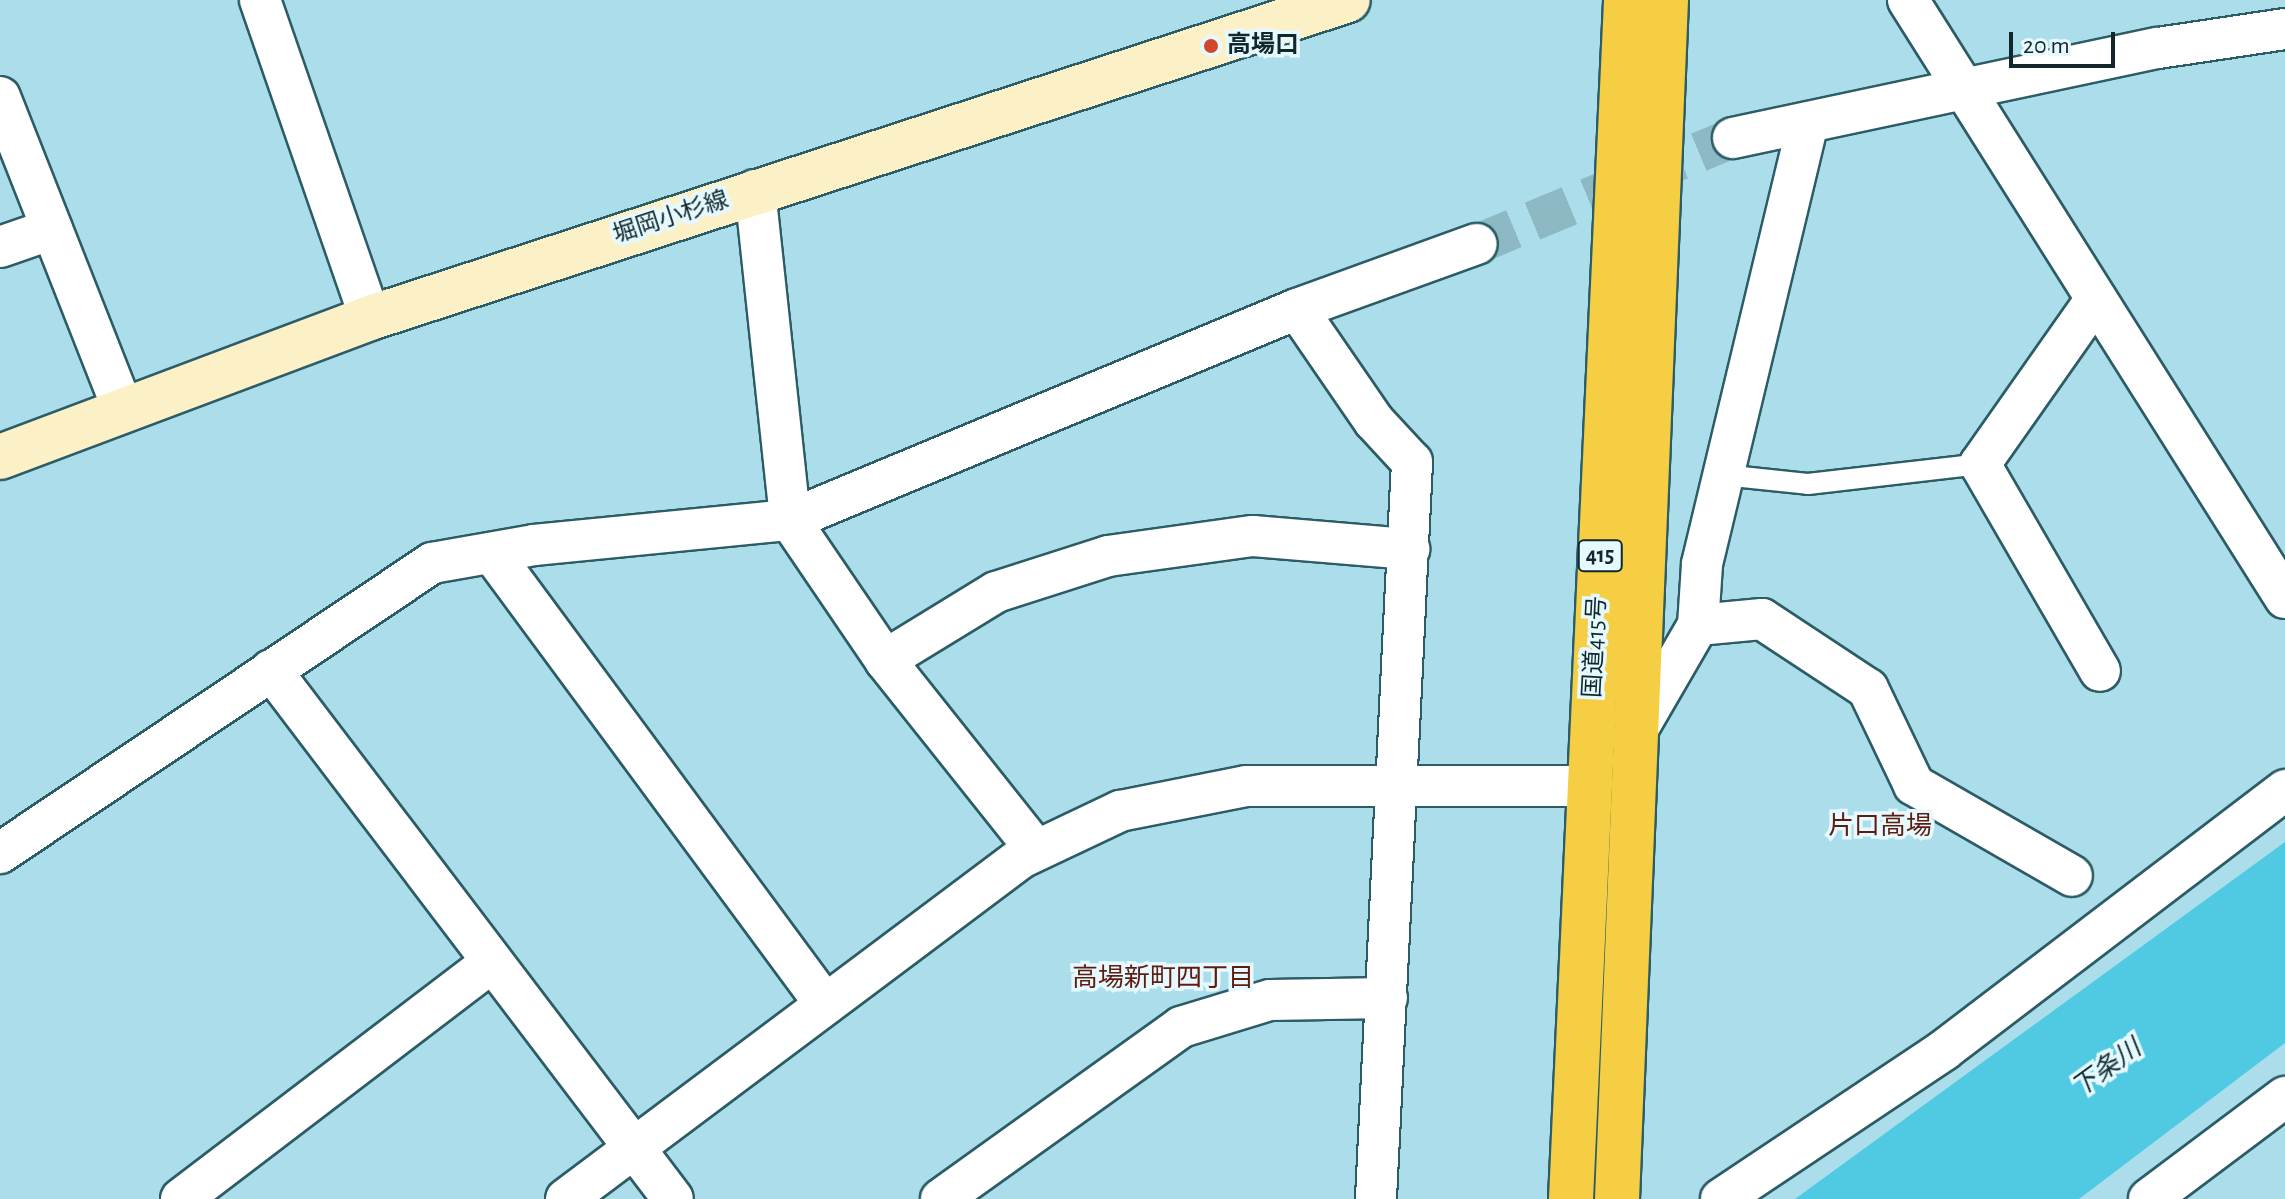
<!DOCTYPE html>
<html>
<head>
<meta charset="utf-8">
<style>
	body { margin:0 }
	#map { position:relative; width:2285px; height:1199px; overflow:hidden; background:#abdeea; font-family:"Alegreya Sans","Noto Sans JP",sans-serif }
	div>[style] { position:absolute }
	.water>* { inset:0; background:#50cae2 }
	.street-tunnel>* { height:40px; margin-top:-20px; transform-origin:0; background:repeating-linear-gradient(90deg,#8cb9c4 0 40px,transparent 0 60px) }
	.roads { filter:drop-shadow(2px 0 #2c5c66) drop-shadow(-2px 0 #2c5c66) drop-shadow(0 2px #2c5c66) drop-shadow(0 -2px #2c5c66) }
	.lane>* { height:20px; margin:-10px; padding:0 10px; transform-origin:10px; border-radius:10px; background:#fff }
	.street>* { height:40px; margin:-20px; padding:0 20px; transform-origin:20px; border-radius:20px; background:#fff }
	.secondary>* { height:44px; margin:-22px; padding:0 22px; transform-origin:22px; border-radius:22px; background:#fcf0c7 }
	.highway>* { height:44px; margin:-22px; padding:0 22px; transform-origin:22px; border-radius:22px; background:#f5ce43 }
	.dots>* { width:22px; height:22px; translate:-50% -50%; box-sizing:border-box; border:4px solid #e5f9fe; border-radius:50% }
	span { translate:-50% -50%; white-space:nowrap; text-align:center; line-height:1.15; -webkit-text-stroke:7px #e5f9fe; paint-order:stroke }
	.shield-label span { padding:2px 6px; background:#e5f9fe; border:2px solid; border-radius:6px; -webkit-text-stroke-width:0 }
	.shield-label { font-size:22px; color:#12272b; font-weight:700 }
	.poi-label { font-size:24px; color:#12272b; font-weight:700 }
	.left { translate:0 -50%; text-align:left }
	.street-label { font-size:24px; color:#12272b }
	.neighbourhood-label { font-size:26px; color:#5e1b0f }
	.water-label { font-size:26px; color:#142e34; font-style:italic }
	.scale { position:absolute; left:2009px; top:32px; width:106px; height:36px; box-sizing:border-box; border:4px solid #12272b; border-top:0; padding-left:10px; font-size:24px; line-height:28px; white-space:nowrap; color:#12272b; -webkit-text-stroke:6px #e5f9fe; paint-order:stroke }
</style>
</head>
<body>
<div id="map">
	<div class="water">
		<i style="clip-path:polygon(2285px 842px,2285px 1043px,2079px 1199px,1795px 1199px)"></i>
	</div>
	<div class="street-tunnel">
		<i style="left:1477px;top:244px;width:277px;rotate:-22.5deg"></i>
	</div>
	<div class="roads">
		<div class="lane">
			<i style="left:1723px;top:475px;width:85px;rotate:6deg"></i>
			<i style="left:1808px;top:484px;width:173px;rotate:-6.6deg"></i>
		</div>
		<div class="street">
			<i style="left:260px;top:0;width:336px;rotate:70.9deg"></i>
			<i style="left:1908px;top:0;width:707px;rotate:57.77deg"></i>
			<i style="left:0;top:97px;width:333px;rotate:68.5deg"></i>
			<i style="left:1733px;top:138px;width:434px;rotate:-12deg"></i>
			<i style="left:2158px;top:48px;width:128px;rotate:-8.5deg"></i>
			<i style="left:755px;top:190px;width:332px;rotate:83.9deg"></i>
			<i style="left:790px;top:520px;width:169px;rotate:55.8deg"></i>
			<i style="left:885px;top:660px;width:243px;rotate:51.5deg"></i>
			<i style="left:0;top:247px;width:55px;rotate:-19.1deg"></i>
			<i style="left:2096px;top:299px;width:202px;rotate:125.1deg"></i>
			<i style="left:1980px;top:464px;width:239px;rotate:59.9deg"></i>
			<i style="left:1297px;top:309px;width:136px;rotate:55.5deg"></i>
			<i style="left:1374px;top:421px;width:56px;rotate:47.2deg"></i>
			<i style="left:1412px;top:462px;width:738px;rotate:92.8deg"></i>
			<i style="left:492px;top:553px;width:561px;rotate:53.56deg"></i>
			<i style="left:1698px;top:625px;width:64px;rotate:-5.4deg"></i>
			<i style="left:1762px;top:619px;width:127px;rotate:33.4deg"></i>
			<i style="left:1868px;top:689px;width:106px;rotate:64.4deg"></i>
			<i style="left:1914px;top:785px;width:182px;rotate:29.9deg"></i>
			<i style="left:885px;top:660px;width:130px;rotate:-31.5deg"></i>
			<i style="left:996px;top:592px;width:118px;rotate:-17.8deg"></i>
			<i style="left:1108px;top:556px;width:146px;rotate:-7.9deg"></i>
			<i style="left:1253px;top:536px;width:157px;rotate:4.8deg"></i>
			<i style="left:271px;top:670px;width:664px;rotate:52.77deg"></i>
			<i style="left:1632px;top:739px;width:132px;rotate:-59.9deg"></i>
			<i style="left:1698px;top:625px;width:61px;rotate:-86.2deg"></i>
			<i style="left:1702px;top:564px;width:450px;rotate:-76.5deg"></i>
			<i style="left:0;top:853px;width:520px;rotate:-33.87deg"></i>
			<i style="left:432px;top:563px;width:104px;rotate:-10deg"></i>
			<i style="left:534px;top:545px;width:257px;rotate:-5.6deg"></i>
			<i style="left:790px;top:520px;width:549px;rotate:-22.6deg"></i>
			<i style="left:1297px;top:309px;width:191px;rotate:-19.9deg"></i>
			<i style="left:181px;top:1199px;width:386px;rotate:-37.3deg"></i>
			<i style="left:566px;top:1199px;width:569px;rotate:-36.85deg"></i>
			<i style="left:1021px;top:858px;width:110px;rotate:-25.4deg"></i>
			<i style="left:1120px;top:811px;width:128px;rotate:-11.2deg"></i>
			<i style="left:1246px;top:786px;width:344px"></i>
			<i style="left:941px;top:1199px;width:295px;rotate:-35.6deg"></i>
			<i style="left:1181px;top:1027px;width:93px;rotate:-16.9deg"></i>
			<i style="left:1270px;top:1000px;width:117px;rotate:-1deg"></i>
			<i style="left:1721px;top:1199px;width:268px;rotate:-33.7deg"></i>
			<i style="left:1944px;top:1050px;width:429px;rotate:-37.3deg"></i>
			<i style="left:2149px;top:1199px;width:170px;rotate:-36.9deg"></i>
		</div>
		<div class="secondary">
			<i style="left:0;top:457px;width:395px;rotate:-20.6deg"></i>
			<i style="left:370px;top:318px;width:1028px;rotate:-18.01deg"></i>
		</div>
		<div class="highway">
			<i style="left:1571px;top:1199px;width:1200px;rotate:-87.37deg"></i>
			<i style="left:1617px;top:1199px;width:1200px;rotate:-87.66deg"></i>
		</div>
	</div>
	<div class="dots">
		<i style="left:1211px;top:46px;background:#d2472c"></i>
	</div>
	<div class="shield-label">
		<span style="left:1600px;top:556px">415</span>
	</div>
	<div class="poi-label">
		<span class="left" style="left:1227px;top:46px">高場口</span>
	</div>
	<div class="street-label">
		<span style="left:671px;top:218px;rotate:-18deg">堀岡小杉線</span>
		<span style="left:1596px;top:647px;rotate:-87deg">国道415号</span>
	</div>
	<div class="neighbourhood-label">
		<span style="left:1880px;top:827px">片口高場</span>
		<span style="left:1163px;top:979px">高場新町四丁目</span>
	</div>
	<div class="water-label">
		<span style="left:2107px;top:1069px;rotate:-36deg">下条川</span>
	</div>
	<div class="scale">20 m</div>
</div>
</body>
</html>
